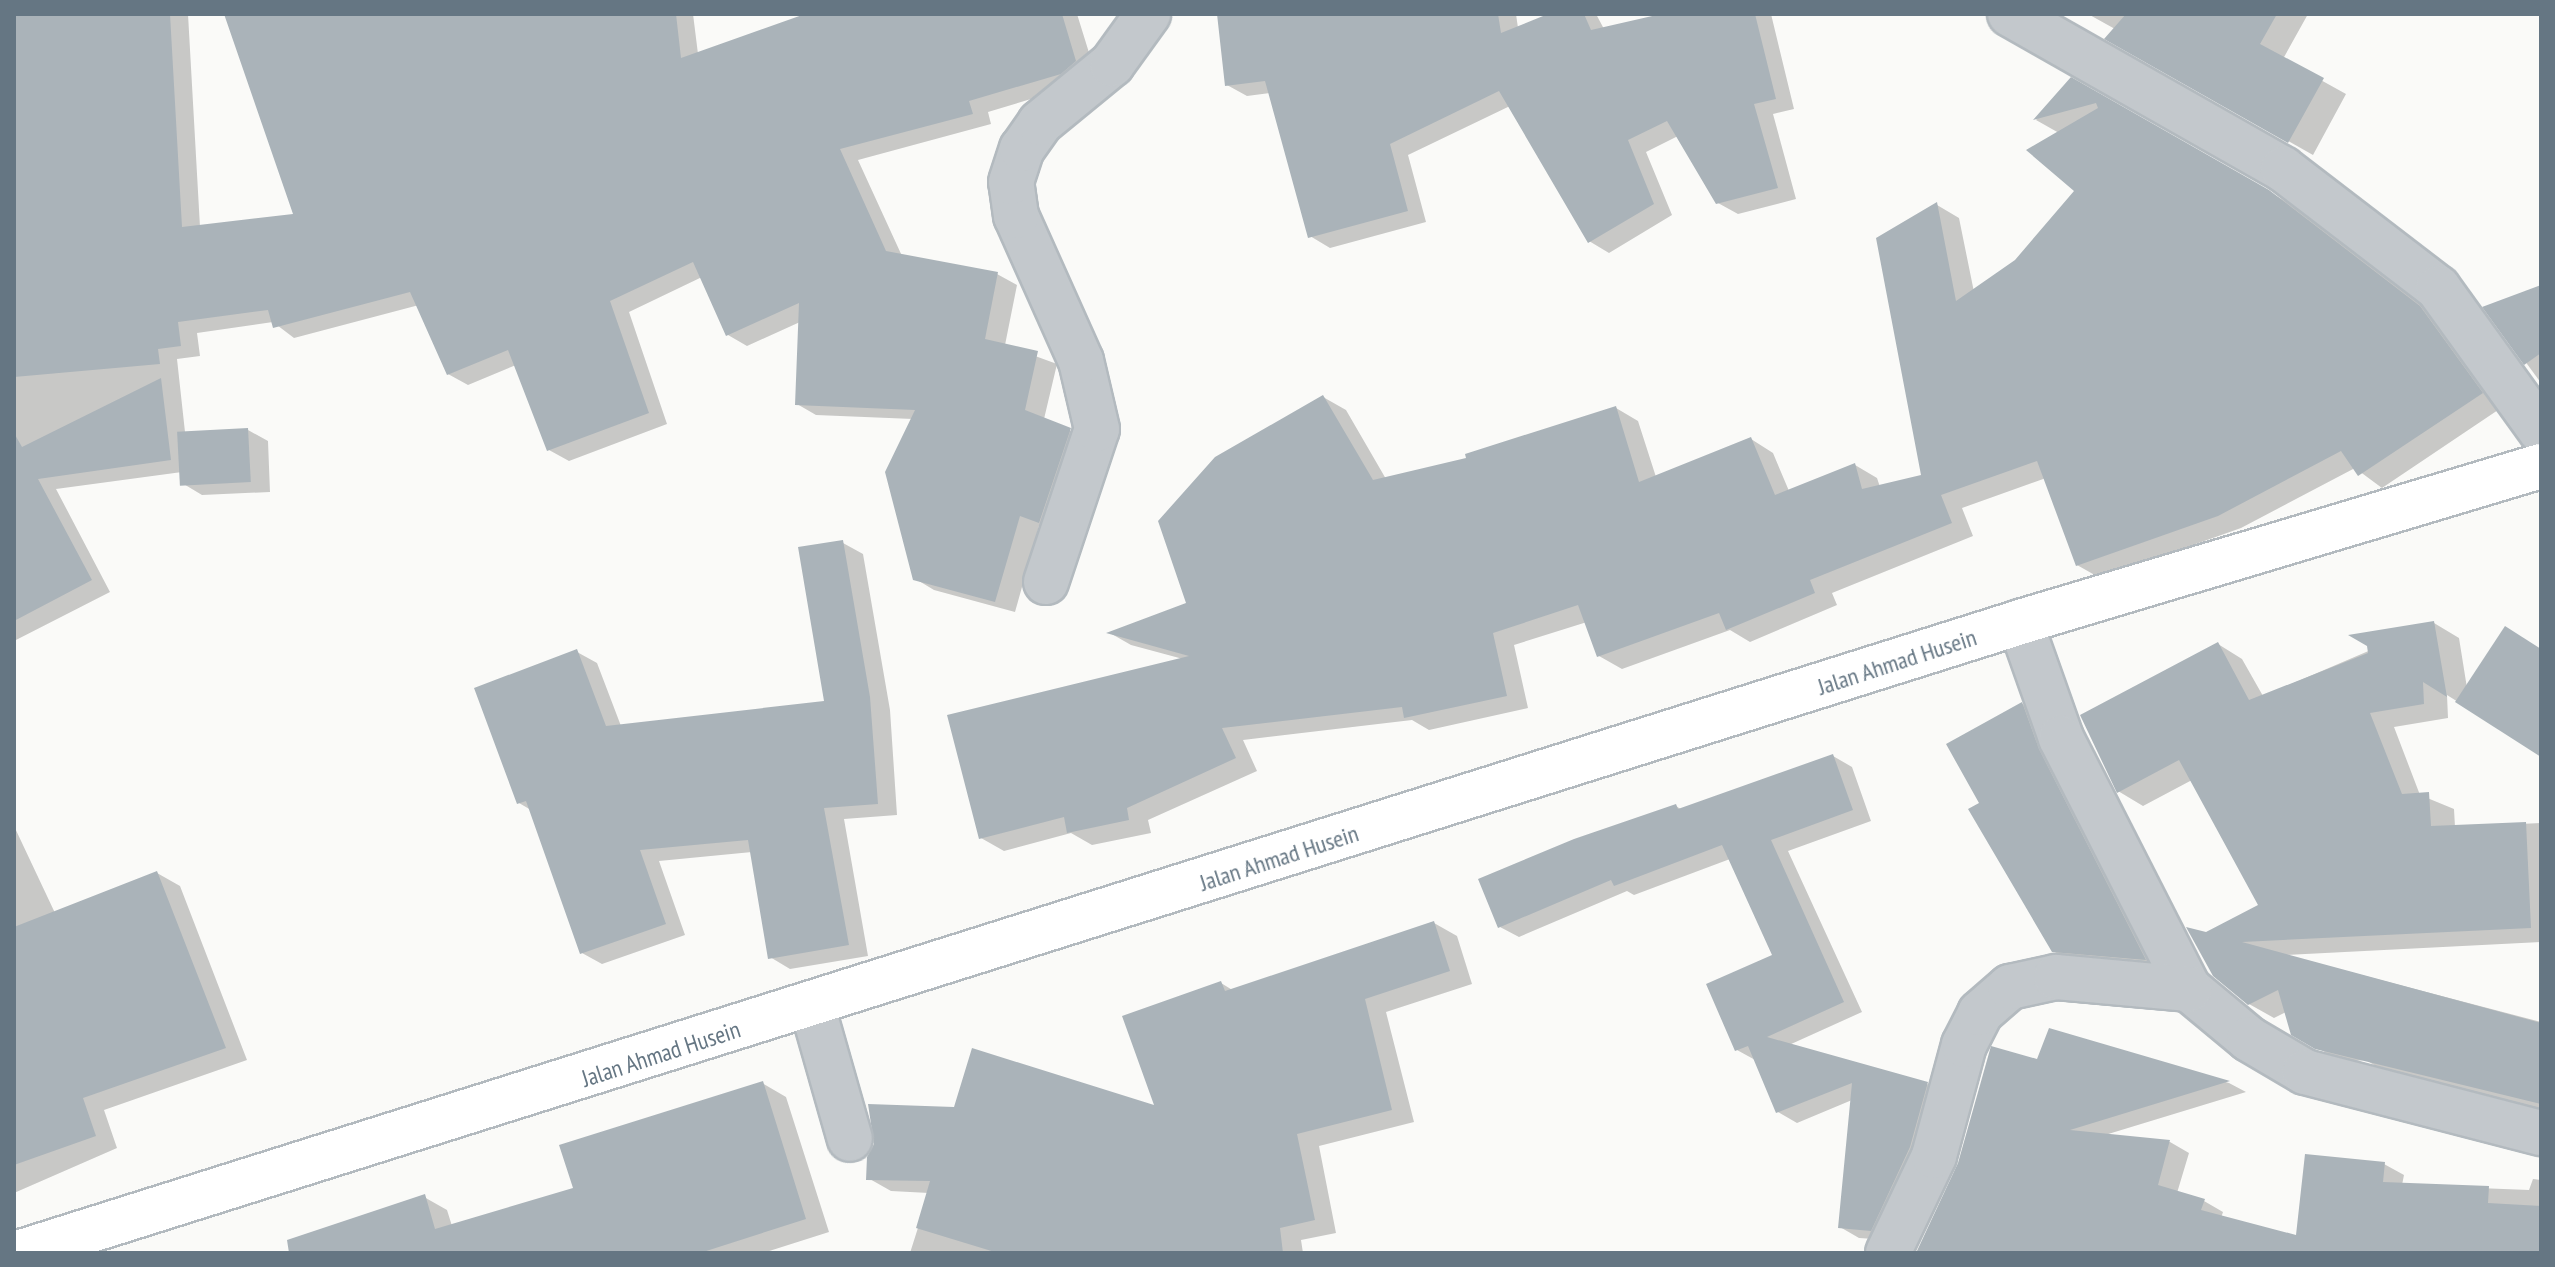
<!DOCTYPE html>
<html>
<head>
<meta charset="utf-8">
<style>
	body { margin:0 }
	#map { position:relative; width:2555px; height:1267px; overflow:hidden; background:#fafaf8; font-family:"PT Sans Narrow",sans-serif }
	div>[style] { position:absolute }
	.shadow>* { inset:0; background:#0003 }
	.building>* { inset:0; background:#aab3b9; transform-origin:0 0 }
	.roads { filter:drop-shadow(2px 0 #b3babf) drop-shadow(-2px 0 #b3babf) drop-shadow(0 2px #b3babf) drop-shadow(0 -2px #b3babf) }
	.minor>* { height:44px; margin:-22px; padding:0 22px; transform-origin:22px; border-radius:22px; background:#c3c8cc }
	.tertiary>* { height:44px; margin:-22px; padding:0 22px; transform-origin:22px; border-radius:22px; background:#c3c8cc }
	.secondary>* { height:44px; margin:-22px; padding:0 22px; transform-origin:22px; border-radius:22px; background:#fff }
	span { translate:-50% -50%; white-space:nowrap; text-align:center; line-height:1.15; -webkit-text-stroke:8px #fff; paint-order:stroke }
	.street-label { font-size:24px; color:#657683 }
	.frame { position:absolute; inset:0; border:16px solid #657683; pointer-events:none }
</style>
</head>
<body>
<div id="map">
	<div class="shadow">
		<i style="clip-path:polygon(14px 14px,188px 14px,200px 227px,295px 215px,226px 14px,693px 14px,698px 54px,808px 14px,1077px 14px,1095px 72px,1081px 84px,988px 112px,991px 124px,858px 160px,902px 256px,997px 274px,1017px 285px,1005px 345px,1057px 364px,1044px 419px,1089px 439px,1059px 533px,1039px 526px,1015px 612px,934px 590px,914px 578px,913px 419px,816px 415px,797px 404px,800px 322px,747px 346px,728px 335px,702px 277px,629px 312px,667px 424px,569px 461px,549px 450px,516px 365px,468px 385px,448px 374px,419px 305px,294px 338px,273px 322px,197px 333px,200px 356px,177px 359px,185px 432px,248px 430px,268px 441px,270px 492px,202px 495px,182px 483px,182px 472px,56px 489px,110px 592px,14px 641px)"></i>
		<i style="clip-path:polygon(1219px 14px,1516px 14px,1518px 28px,1553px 14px,1596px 14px,1604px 29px,1670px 14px,1771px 14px,1794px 109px,1773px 114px,1796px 199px,1738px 214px,1718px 203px,1678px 136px,1646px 152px,1672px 215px,1609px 253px,1589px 241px,1510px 106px,1408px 155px,1426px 222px,1330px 248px,1310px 236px,1270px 93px,1247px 96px,1227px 85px)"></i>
		<i style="clip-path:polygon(2088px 14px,2308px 14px,2283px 59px,2346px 94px,2313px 155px,2107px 38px,2115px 29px)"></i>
		<i style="clip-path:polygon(2071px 80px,2292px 205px,2442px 321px,2504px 406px,2382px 488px,2355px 468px,2241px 528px,2100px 578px,2077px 565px,2046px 478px,1962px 508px,1973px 536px,1832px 593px,1837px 605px,1750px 642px,1730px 630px,1622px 669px,1599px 656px,1587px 622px,1514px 645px,1528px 708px,1429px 730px,1412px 720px,1243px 740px,1257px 771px,1148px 820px,1151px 833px,1092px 845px,1071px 833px,1004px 851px,981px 838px,1183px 659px,1131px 645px,1110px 633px,1188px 604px,1323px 397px,1346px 410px,1386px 479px,1469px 460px,1616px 408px,1638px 421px,1656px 477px,1751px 439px,1773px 453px,1789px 491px,1855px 465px,1877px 478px,1880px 487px,1923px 477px,1937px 205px,1959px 218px,1974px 292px,2017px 261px,2077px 191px,2059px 133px,2036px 120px)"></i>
		<i style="clip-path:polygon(2541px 287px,2541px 383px,2486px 308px)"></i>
		<i style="clip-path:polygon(843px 543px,863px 554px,890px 710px,897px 815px,844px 819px,868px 956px,790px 969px,770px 957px,752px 852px,659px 861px,685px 935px,602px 964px,582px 953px,531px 810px,519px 803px,577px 652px,597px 663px,621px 726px,826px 703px)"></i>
		<i style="clip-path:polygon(2434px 623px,2459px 638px,2467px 688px,2541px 678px,2541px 754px,2447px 695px,2448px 718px,2394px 727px,2420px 795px,2454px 809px,2455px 827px,2541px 823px,2541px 942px,2285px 955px,2541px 1022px,2541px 1109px,2390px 1075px,2366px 1060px,2342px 1062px,2292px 1033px,2286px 1012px,2274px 1018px,2249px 1004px,2206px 934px,2260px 905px,2192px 780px,2143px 806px,2118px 791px,2218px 644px,2242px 659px,2263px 696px)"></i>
		<i style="clip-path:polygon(2022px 704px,2049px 720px,2171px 974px,2081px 967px,2053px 951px,1982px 804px)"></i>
		<i style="clip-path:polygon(1833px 756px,1852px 767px,1871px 821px,1788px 851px,1862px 1012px,1789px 1045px,1927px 1084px,1946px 1095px,1890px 1240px,1859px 1238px,1840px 1227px,1852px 1100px,1797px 1123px,1778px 1112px,1757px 1061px,1737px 1050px,1775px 956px,1730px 859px,1634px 895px,1627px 891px,1519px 937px,1500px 927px,1676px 806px,1682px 810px)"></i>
		<i style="clip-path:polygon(14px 826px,55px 913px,157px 873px,180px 886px,247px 1060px,104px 1110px,117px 1148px,14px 1193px)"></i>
		<i style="clip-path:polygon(1434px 923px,1457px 936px,1472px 984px,1386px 1012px,1414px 1122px,1319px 1146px,1336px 1233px,1301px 1240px,1303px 1253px,910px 1253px,929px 1193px,891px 1191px,868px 1178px,955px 1109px,1157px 1108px,1221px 983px,1234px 991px)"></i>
		<i style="clip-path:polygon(2051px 1031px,2229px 1083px,2246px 1092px,2105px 1135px,2170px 1142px,2189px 1153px,2177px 1193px,2204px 1201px,2223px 1212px,2221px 1218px,2298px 1238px,2384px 1164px,2404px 1175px,2402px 1185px,2529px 1190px,2533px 1179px,2541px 1180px,2541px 1253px,1918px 1253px,2038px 1061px)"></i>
		<i style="clip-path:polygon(762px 1083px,786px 1097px,829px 1232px,763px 1253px,297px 1253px,424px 1197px,447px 1210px,452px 1226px,576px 1189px)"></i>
	</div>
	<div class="building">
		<i style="clip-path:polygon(14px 14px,170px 14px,182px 227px,293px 214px,224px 14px,676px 14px,681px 58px,805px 14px,1062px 14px,1076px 61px,1061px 74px,969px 101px,973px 114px,840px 149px,886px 251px,998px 272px,985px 339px,1038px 351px,1025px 410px,1071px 428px,1039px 523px,1020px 516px,995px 602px,913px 580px,885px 472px,915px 410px,795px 405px,799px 303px,726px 336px,693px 262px,610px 301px,649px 413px,547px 451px,508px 350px,447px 375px,410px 292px,273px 328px,268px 310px,178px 322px,181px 346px,158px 349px,160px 364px,14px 377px)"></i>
		<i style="clip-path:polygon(1217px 14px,1498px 14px,1501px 33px,1548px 14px,1584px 14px,1591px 30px,1661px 14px,1755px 14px,1776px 99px,1754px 104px,1778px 188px,1716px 204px,1667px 121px,1628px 140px,1654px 204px,1588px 243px,1499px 91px,1390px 144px,1408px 211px,1308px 238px,1265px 81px,1225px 86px)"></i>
		<i style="clip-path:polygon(2126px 14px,2277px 14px,2260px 44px,2324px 78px,2288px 143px,2104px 39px)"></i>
		<i style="clip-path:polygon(2071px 77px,2269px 190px,2420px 306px,2483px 393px,2358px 476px,2341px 451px,2218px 516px,2076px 566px,2037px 461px,1941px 495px,1952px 523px,1810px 580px,1815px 593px,1726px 630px,1719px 613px,1597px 657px,1578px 605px,1493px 633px,1507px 696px,1404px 718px,1402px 707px,1222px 728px,1236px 758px,1127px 808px,1129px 820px,1067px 833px,1064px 817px,979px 839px,947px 715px,1189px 656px,1106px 633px,1186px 603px,1158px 521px,1215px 457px,1323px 395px,1373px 480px,1466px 458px,1465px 454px,1616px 406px,1639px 482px,1751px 437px,1775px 495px,1855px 463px,1862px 489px,1921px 475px,1876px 238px,1937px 202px,1956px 301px,2015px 260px,2074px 191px,2026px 150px,2098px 108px,2096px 103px,2033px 120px)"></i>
		<i style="clip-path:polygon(2541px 285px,2541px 353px,2524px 365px,2482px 307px)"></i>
		<i style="clip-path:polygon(161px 378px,171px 460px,38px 479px,92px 580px,14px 621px,14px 433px,22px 447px)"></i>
		<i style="left:248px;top:428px;width:54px;height:71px;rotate:87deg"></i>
		<i style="clip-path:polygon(843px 540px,870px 697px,878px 804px,824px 808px,849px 945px,768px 959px,748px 840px,640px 850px,666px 924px,580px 954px,526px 801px,517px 804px,474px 688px,577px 649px,606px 726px,824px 701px,798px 547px)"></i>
		<i style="clip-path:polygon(2434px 621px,2447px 697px,2423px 682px,2424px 704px,2370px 713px,2402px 794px,2429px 792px,2431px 826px,2526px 822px,2531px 928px,2242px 942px,2541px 1023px,2541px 1104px,2315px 1049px,2291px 1035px,2278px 990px,2248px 1005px,2213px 976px,2186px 927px,2206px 932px,2258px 905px,2179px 760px,2117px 793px,2080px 715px,2218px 642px,2249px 700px,2368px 653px,2367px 646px,2348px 635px)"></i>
		<i style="clip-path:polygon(2505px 626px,2541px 649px,2541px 757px,2455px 702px)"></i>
		<i style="clip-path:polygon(2022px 702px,2039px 749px,2146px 960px,2052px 952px,1968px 809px,1979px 803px,1946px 744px)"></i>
		<i style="clip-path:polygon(1833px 754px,1853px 810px,1771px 840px,1844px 1002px,1767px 1037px,1928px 1082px,1910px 1147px,1871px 1231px,1838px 1228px,1852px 1083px,1776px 1113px,1748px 1046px,1735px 1051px,1706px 984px,1772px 955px,1722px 845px,1614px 886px,1611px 880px,1498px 928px,1478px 879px,1574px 839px,1676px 804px,1678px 809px)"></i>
		<i style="clip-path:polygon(157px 871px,226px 1048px,83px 1098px,96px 1136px,14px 1165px,14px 927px)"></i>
		<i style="clip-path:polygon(1434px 921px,1450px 971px,1365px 999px,1392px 1110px,1297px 1134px,1315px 1220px,1280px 1228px,1283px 1253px,998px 1253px,916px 1228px,930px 1181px,866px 1180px,867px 1157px,874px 1144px,868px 1104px,954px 1107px,972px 1048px,1154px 1105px,1122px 1016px,1221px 981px,1225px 991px)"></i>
		<i style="clip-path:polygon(2049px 1028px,2230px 1081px,2070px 1130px,2170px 1140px,2158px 1185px,2205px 1199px,2201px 1210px,2296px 1235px,2305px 1154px,2385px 1162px,2383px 1182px,2489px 1186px,2488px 1203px,2541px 1206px,2541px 1253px,1916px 1253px,1958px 1163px,1991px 1046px,2037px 1059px)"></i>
		<i style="clip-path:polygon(763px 1081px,806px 1219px,700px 1253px,289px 1253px,287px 1240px,425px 1194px,435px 1229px,573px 1188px,559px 1145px)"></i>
	</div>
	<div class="roads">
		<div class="minor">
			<i style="left:1046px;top:582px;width:161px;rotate:-71.6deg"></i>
			<i style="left:1097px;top:429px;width:70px;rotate:-103.2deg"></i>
			<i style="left:1081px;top:361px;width:159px;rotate:-114.1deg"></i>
			<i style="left:1016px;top:216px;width:34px;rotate:-98deg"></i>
			<i style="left:1011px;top:182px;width:35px;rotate:-72deg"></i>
			<i style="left:1022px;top:149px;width:32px;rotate:-55deg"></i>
			<i style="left:1040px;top:123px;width:93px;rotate:-39.3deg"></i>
			<i style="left:1112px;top:64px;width:62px;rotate:-54.2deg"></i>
			<i style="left:2020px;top:622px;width:123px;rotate:70.5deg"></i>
			<i style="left:2061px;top:738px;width:282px;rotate:63deg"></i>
			<i style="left:2189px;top:989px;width:78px;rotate:39.8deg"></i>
			<i style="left:2249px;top:1039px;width:65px;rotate:30.5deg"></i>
			<i style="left:2305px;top:1072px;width:244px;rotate:14.5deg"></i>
			<i style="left:812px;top:1006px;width:138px;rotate:74.1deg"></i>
			<i style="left:1888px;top:1253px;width:107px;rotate:-64.6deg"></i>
			<i style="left:1934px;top:1156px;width:115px;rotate:-74.9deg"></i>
			<i style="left:1964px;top:1045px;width:36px;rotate:-63deg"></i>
			<i style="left:1980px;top:1013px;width:40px;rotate:-41deg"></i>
			<i style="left:2010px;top:987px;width:47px;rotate:-12.3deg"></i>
			<i style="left:2056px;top:977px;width:134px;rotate:5.2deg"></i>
		</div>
		<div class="tertiary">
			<i style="left:2010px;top:14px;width:314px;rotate:29.6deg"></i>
			<i style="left:2283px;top:169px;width:195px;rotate:37.5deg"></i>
			<i style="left:2438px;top:288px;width:176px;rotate:54.2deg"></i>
		</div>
		<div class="secondary">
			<i style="left:18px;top:1253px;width:2099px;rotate:-17.49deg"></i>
			<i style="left:2020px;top:622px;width:544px;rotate:-16.67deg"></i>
		</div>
	</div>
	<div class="street-label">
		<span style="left:1897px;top:662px;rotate:-18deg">Jalan Ahmad Husein</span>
		<span style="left:1279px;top:858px;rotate:-18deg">Jalan Ahmad Husein</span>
		<span style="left:661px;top:1054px;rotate:-18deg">Jalan Ahmad Husein</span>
	</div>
	<div class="frame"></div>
</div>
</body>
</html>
